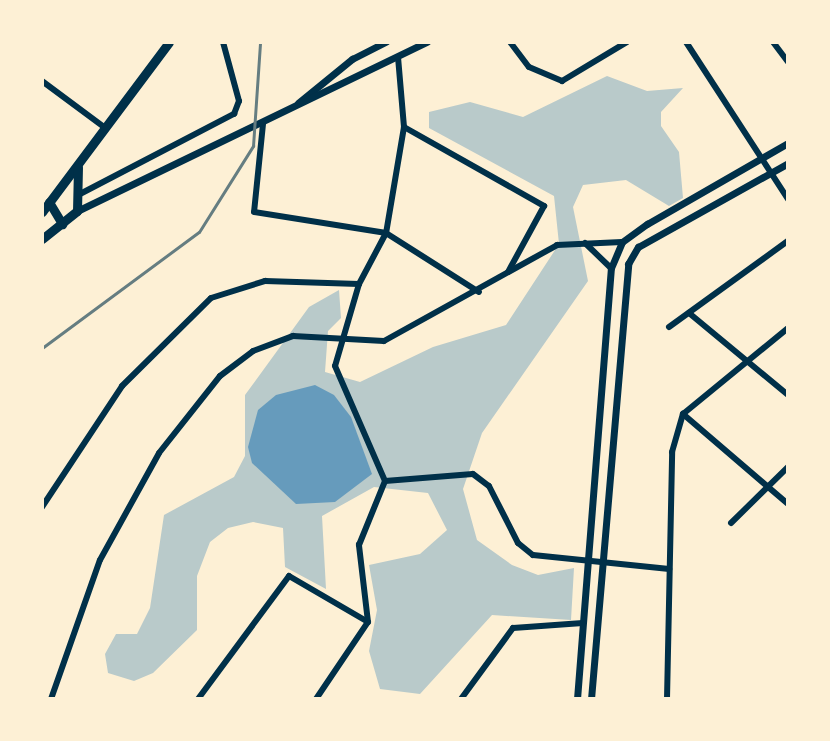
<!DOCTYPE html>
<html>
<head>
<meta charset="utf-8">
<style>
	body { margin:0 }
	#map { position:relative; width:830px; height:741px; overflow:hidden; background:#fdf0d5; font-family:"Varela Round",sans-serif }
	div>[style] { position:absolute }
	.green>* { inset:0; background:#b9caca }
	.water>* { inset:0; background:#669bbc }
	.minor>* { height:6px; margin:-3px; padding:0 3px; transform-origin:3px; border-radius:3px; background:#003049 }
	.tertiary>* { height:7px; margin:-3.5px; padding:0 3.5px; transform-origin:3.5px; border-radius:3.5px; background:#003049 }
	.primary>* { height:9px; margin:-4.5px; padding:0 4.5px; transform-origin:4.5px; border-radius:4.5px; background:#003049 }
	.rail>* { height:3px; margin:-1.5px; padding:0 1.5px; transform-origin:1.5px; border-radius:1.5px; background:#657d81 }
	span { translate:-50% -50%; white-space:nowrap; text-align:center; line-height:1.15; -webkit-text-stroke:8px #fdf0d5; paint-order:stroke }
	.frame { position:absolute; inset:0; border:44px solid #fdf0d5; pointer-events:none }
</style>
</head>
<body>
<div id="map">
	<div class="green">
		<i style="clip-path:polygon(607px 76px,647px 91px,683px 88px,661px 112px,661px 126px,679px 152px,683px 198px,669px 206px,626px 180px,583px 185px,573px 207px,588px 281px,482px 433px,463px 489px,477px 540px,512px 565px,538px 575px,574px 568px,571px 620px,492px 615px,420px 694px,380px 689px,369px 651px,377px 610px,369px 565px,420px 554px,447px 530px,428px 493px,374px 487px,322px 516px,326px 589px,285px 567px,283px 528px,253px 522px,228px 528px,210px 542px,197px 576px,197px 630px,153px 673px,134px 681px,108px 673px,105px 654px,116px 634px,137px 634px,150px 608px,164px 515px,234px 477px,245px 456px,245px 395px,309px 307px,339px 290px,341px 318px,328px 331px,325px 372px,360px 382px,433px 347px,506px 325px,559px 244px,554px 196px,429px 128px,429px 112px,470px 102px,523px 117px)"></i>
	</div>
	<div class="water">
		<i style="clip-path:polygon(315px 385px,334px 395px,351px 417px,372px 474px,335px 502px,296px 504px,252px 463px,248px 447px,258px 410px,276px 395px)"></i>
	</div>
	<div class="minor">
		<i style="left:510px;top:42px;width:31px;rotate:53deg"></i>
		<i style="left:529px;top:67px;width:36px;rotate:23deg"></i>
		<i style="left:562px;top:81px;width:76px;rotate:-31deg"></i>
		<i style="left:686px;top:42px;width:187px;rotate:57deg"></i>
		<i style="left:773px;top:42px;width:25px;rotate:53deg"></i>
		<i style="left:398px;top:57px;width:70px;rotate:85.1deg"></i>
		<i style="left:404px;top:127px;width:108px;rotate:99.6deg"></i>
		<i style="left:386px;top:233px;width:58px;rotate:117.9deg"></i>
		<i style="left:359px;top:284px;width:85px;rotate:106.3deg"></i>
		<i style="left:335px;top:366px;width:125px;rotate:66.5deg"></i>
		<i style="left:385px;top:481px;width:88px;rotate:-4.5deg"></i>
		<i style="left:473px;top:474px;width:20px;rotate:37deg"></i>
		<i style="left:489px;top:486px;width:64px;rotate:63deg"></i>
		<i style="left:518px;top:543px;width:19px;rotate:39deg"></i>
		<i style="left:533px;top:555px;width:137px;rotate:5.9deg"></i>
		<i style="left:42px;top:81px;width:77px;rotate:36.6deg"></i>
		<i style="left:263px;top:124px;width:88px;rotate:95.8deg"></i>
		<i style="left:254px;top:212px;width:134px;rotate:9deg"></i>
		<i style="left:386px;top:233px;width:110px;rotate:32.4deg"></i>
		<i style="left:404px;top:127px;width:161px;rotate:29.4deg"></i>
		<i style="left:544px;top:206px;width:75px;rotate:118.6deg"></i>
		<i style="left:80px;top:194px;width:174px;rotate:-27.5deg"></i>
		<i style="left:234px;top:114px;width:14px;rotate:-69deg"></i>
		<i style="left:239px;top:101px;width:61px;rotate:-105.2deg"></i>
		<i style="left:585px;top:243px;width:36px;rotate:44deg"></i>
		<i style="left:689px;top:313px;width:129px;rotate:39.6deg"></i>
		<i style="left:669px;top:327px;width:147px;rotate:-35.9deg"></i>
		<i style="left:683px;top:414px;width:138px;rotate:40.6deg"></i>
		<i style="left:683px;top:414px;width:136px;rotate:-39.3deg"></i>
		<i style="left:42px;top:507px;width:145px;rotate:-56.5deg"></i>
		<i style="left:122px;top:386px;width:125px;rotate:-44.7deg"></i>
		<i style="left:211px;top:298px;width:57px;rotate:-17.5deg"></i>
		<i style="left:265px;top:281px;width:94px;rotate:1.8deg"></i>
		<i style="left:731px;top:523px;width:80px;rotate:-44.5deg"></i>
		<i style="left:51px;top:699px;width:147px;rotate:-70.6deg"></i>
		<i style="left:100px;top:560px;width:122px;rotate:-61.1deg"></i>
		<i style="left:159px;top:453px;width:98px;rotate:-51.6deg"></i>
		<i style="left:220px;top:376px;width:41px;rotate:-37.1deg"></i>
		<i style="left:253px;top:351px;width:43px;rotate:-20.6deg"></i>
		<i style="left:293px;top:336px;width:91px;rotate:3.1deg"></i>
		<i style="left:384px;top:341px;width:198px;rotate:-29deg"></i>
		<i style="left:557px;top:245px;width:65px;rotate:-2.6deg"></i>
		<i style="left:198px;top:699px;width:153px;rotate:-53.5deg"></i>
		<i style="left:289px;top:576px;width:91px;rotate:30.2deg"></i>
		<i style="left:316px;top:699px;width:93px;rotate:-56deg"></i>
		<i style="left:368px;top:622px;width:78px;rotate:-96.7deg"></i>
		<i style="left:359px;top:545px;width:69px;rotate:-67.9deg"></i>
		<i style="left:461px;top:699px;width:88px;rotate:-53.8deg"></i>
		<i style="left:513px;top:628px;width:70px;rotate:-4.1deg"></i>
		<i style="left:667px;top:699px;width:247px;rotate:-88.8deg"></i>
		<i style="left:672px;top:452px;width:40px;rotate:-74deg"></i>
	</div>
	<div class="tertiary">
		<i style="left:298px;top:103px;width:70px;rotate:-39.2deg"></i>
		<i style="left:352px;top:59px;width:38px;rotate:-27deg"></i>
		<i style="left:77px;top:211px;width:389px;rotate:-25.8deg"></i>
		<i style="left:577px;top:699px;width:432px;rotate:-85.5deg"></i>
		<i style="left:611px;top:268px;width:28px;rotate:-67deg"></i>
		<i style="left:622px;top:242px;width:31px;rotate:-36deg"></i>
		<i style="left:647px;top:224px;width:163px;rotate:-29.9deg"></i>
		<i style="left:591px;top:699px;width:437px;rotate:-85.1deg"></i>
		<i style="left:628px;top:264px;width:20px;rotate:-60deg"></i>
		<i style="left:638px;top:247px;width:172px;rotate:-29.2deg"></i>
	</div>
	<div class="primary">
		<i style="left:49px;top:202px;width:26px;rotate:59deg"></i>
		<i style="left:42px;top:212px;width:212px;rotate:-53.2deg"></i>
		<i style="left:42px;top:239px;width:45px;rotate:-38.7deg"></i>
		<i style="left:77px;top:211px;width:44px;rotate:-88.7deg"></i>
	</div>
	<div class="rail">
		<i style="left:42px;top:348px;width:195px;rotate:-36.5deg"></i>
		<i style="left:199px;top:232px;width:102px;rotate:-57.9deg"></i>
		<i style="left:253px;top:146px;width:104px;rotate:-86.1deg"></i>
	</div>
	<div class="frame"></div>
</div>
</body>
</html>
